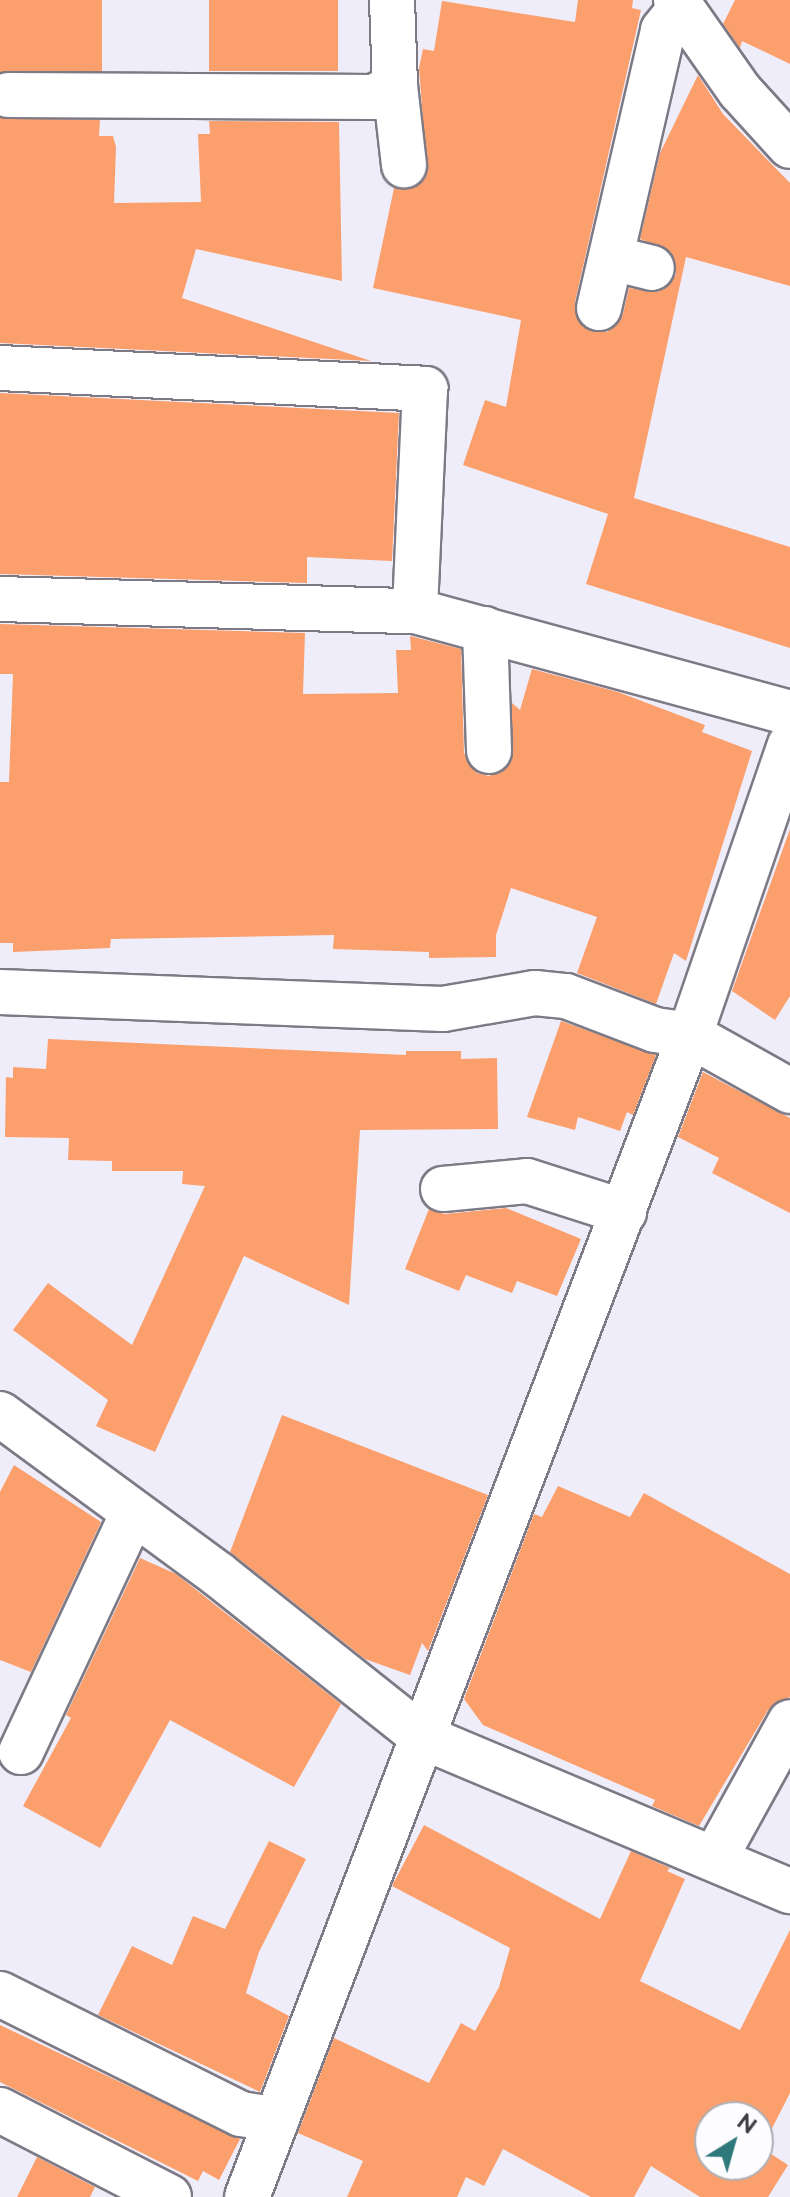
<!DOCTYPE html>
<html>
<head>
<meta charset="utf-8">
<style>
	body { margin:0 }
	#map { position:relative; width:790px; height:2197px; overflow:hidden; background:#f0edfb; font-family:Raleway,sans-serif }
	div>[style] { position:absolute }
	.building>* { inset:0; background:#fb9f6c; transform-origin:0 0 }
	.roads { filter:drop-shadow(2px 0 #7d7a86) drop-shadow(-2px 0 #7d7a86) drop-shadow(0 2px #7d7a86) drop-shadow(0 -2px #7d7a86) }
	.minor>* { height:44px; margin:-22px; padding:0 22px; transform-origin:22px; border-radius:22px; background:#fff }
	span { translate:-50% -50%; white-space:nowrap; text-align:center; line-height:1.15; -webkit-text-stroke:6px #fdfcff; paint-order:stroke }
	.north { position:absolute; left:694px; top:2101px; width:80px; height:80px; box-sizing:border-box; background:#fdfcff; border:2px solid #b0afb3; border-radius:50%; rotate:37deg; font-size:22px; font-weight:700; line-height:32px; text-align:center; color:#3d3c42 }
	.north::after { content:''; display:block; margin:auto; width:28px; height:36px; background:#2f787c; clip-path:polygon(50% 0,100% 100%,50% 72%,0 100%) }
</style>
</head>
<body>
<div id="map">
	<div class="building">
		<i style="left:0;top:0;width:102px;height:72px"></i>
		<i style="left:209px;top:0;width:129px;height:71px"></i>
		<i style="clip-path:polygon(578px 0,633px 0,632px 8px,641px 10px,575px 302px,583px 327px,607px 332px,623px 314px,629px 288px,658px 292px,676px 275px,670px 251px,640px 239px,660px 153px,698px 75px,723px 114px,790px 183px,790px 286px,686px 257px,634px 498px,790px 547px,790px 648px,586px 584px,608px 514px,463px 465px,485px 400px,506px 407px,521px 320px,373px 288px,394px 188px,418px 185px,427px 174px,419px 68px,423px 49px,434px 51px,442px 1px,575px 22px)"></i>
		<i style="clip-path:polygon(735px 0,790px 0,790px 64px,742px 41px,740px 48px,723px 24px)"></i>
		<i style="clip-path:polygon(0 118px,100px 120px,99px 136px,113px 136px,116px 147px,114px 203px,201px 202px,198px 134px,210px 134px,209px 121px,339px 122px,342px 281px,196px 249px,182px 298px,371px 361px,0 343px)"></i>
		<i style="clip-path:polygon(0 393px,399px 413px,392px 561px,307px 557px,307px 583px,0 574px)"></i>
		<i style="clip-path:polygon(0 624px,305px 633px,303px 694px,398px 693px,396px 650px,411px 650px,410px 636px,461px 649px,464px 753px,477px 773px,489px 776px,511px 762px,512px 703px,520px 710px,532px 669px,618px 692px,705px 725px,702px 732px,752px 751px,686px 961px,674px 953px,656px 1004px,577px 973px,597px 917px,511px 888px,496px 935px,496px 957px,429px 958px,429px 952px,333px 949px,334px 935px,111px 939px,110px 948px,13px 952px,13px 943px,0 943px,0 782px,9px 782px,13px 674px,0 674px)"></i>
		<i style="clip-path:polygon(790px 829px,790px 996px,775px 1020px,732px 991px)"></i>
		<i style="clip-path:polygon(561px 1021px,656px 1055px,633px 1115px,627px 1112px,620px 1131px,578px 1117px,575px 1130px,527px 1117px)"></i>
		<i style="clip-path:polygon(48px 1039px,406px 1055px,406px 1051px,461px 1051px,461px 1059px,497px 1058px,498px 1129px,360px 1130px,349px 1305px,244px 1256px,155px 1452px,96px 1426px,108px 1400px,13px 1330px,48px 1283px,132px 1345px,205px 1186px,182px 1184px,183px 1171px,112px 1171px,112px 1161px,68px 1160px,69px 1138px,5px 1137px,6px 1077px,13px 1078px,13px 1067px,46px 1069px)"></i>
		<i style="clip-path:polygon(703px 1072px,790px 1118px,790px 1213px,712px 1173px,719px 1158px,678px 1137px)"></i>
		<i style="clip-path:polygon(506px 1208px,581px 1239px,557px 1296px,517px 1281px,512px 1293px,466px 1275px,459px 1291px,405px 1269px,429px 1209px,445px 1214px)"></i>
		<i style="clip-path:polygon(282px 1415px,488px 1495px,428px 1651px,422px 1643px,410px 1675px,365px 1659px,230px 1552px)"></i>
		<i style="clip-path:polygon(14px 1465px,101px 1522px,31px 1672px,0 1660px,0 1492px)"></i>
		<i style="clip-path:polygon(558px 1486px,630px 1517px,644px 1493px,790px 1574px,790px 1697px,768px 1710px,699px 1826px,652px 1806px,655px 1800px,483px 1725px,464px 1699px,534px 1514px,542px 1517px)"></i>
		<i style="clip-path:polygon(140px 1558px,176px 1574px,341px 1704px,294px 1787px,170px 1720px,100px 1848px,23px 1806px,71px 1718px,66px 1715px)"></i>
		<i style="clip-path:polygon(evenodd,424px 1825px,600px 1919px,631px 1851px,670px 1868px,667px 1871px,685px 1879px,640px 1981px,740px 2030px,790px 1930px,790px 2093px,762px 2148px,788px 2165px,768px 2197px,700px 2197px,651px 2166px,634px 2197px,591px 2197px,503px 2149px,484px 2186px,466px 2177px,457px 2197px,347px 2197px,363px 2161px,298px 2133px,334px 2038px,429px 2083px,461px 2023px,475px 2031px,499px 1987px,510px 1948px,392px 1886px,424px 1825px,710px 2117px,758px 2117px,758px 2165px,710px 2165px,710px 2117px)"></i>
		<i style="clip-path:polygon(269px 1841px,306px 1859px,259px 1952px,246px 1993px,289px 2016px,260px 2092px,98px 2015px,132px 1946px,172px 1965px,193px 1916px,225px 1929px)"></i>
		<i style="clip-path:polygon(0 2025px,240px 2139px,219px 2180px,203px 2171px,198px 2181px,0 2082px)"></i>
		<i style="clip-path:polygon(37px 2157px,95px 2187px,90px 2197px,17px 2197px)"></i>
	</div>
	<div class="roads">
		<div class="minor">
			<i style="left:676px;top:0;width:111px;rotate:54.9deg"></i>
			<i style="left:740px;top:91px;width:74px;rotate:47.7deg"></i>
			<i style="left:395px;top:86px;width:80px;rotate:83.5deg"></i>
			<i style="left:8px;top:95px;width:366px;rotate:0.3deg"></i>
			<i style="left:374px;top:97px;width:24px;rotate:-28deg"></i>
			<i style="left:395px;top:86px;width:86px;rotate:-92deg"></i>
			<i style="left:612px;top:258px;width:41px;rotate:14deg"></i>
			<i style="left:599px;top:308px;width:285px;rotate:-77deg"></i>
			<i style="left:663px;top:30px;width:27px;rotate:-51deg"></i>
			<i style="left:0;top:368px;width:426px;rotate:2.8deg"></i>
			<i style="left:425px;top:389px;width:222px;rotate:92.6deg"></i>
			<i style="left:0;top:599px;width:415px;rotate:1.7deg"></i>
			<i style="left:415px;top:611px;width:389px;rotate:15.2deg"></i>
			<i style="left:485px;top:629px;width:122px;rotate:88.1deg"></i>
			<i style="left:0;top:992px;width:443px;rotate:2.2deg"></i>
			<i style="left:443px;top:1009px;width:93px;rotate:-9.9deg"></i>
			<i style="left:535px;top:993px;width:31px;rotate:6deg"></i>
			<i style="left:566px;top:996px;width:95px;rotate:20.9deg"></i>
			<i style="left:655px;top:1030px;width:35px;rotate:8deg"></i>
			<i style="left:690px;top:1035px;width:115px;rotate:29.2deg"></i>
			<i style="left:443px;top:1189px;width:84px;rotate:-5.4deg"></i>
			<i style="left:527px;top:1181px;width:102px;rotate:17.7deg"></i>
			<i style="left:0;top:1414px;width:272px;rotate:36.3deg"></i>
			<i style="left:219px;top:1575px;width:260px;rotate:38.5deg"></i>
			<i style="left:423px;top:1737px;width:398px;rotate:22.8deg"></i>
			<i style="left:21px;top:1752px;width:264px;rotate:-64.9deg"></i>
			<i style="left:715px;top:1858px;width:155px;rotate:-61.1deg"></i>
			<i style="left:0;top:1994px;width:269px;rotate:26.5deg"></i>
			<i style="left:241px;top:2114px;width:36px;rotate:9deg"></i>
			<i style="left:0;top:2110px;width:190px;rotate:27.2deg"></i>
			<i style="left:247px;top:2197px;width:1244px;rotate:-69.13deg"></i>
			<i style="left:690px;top:1035px;width:307px;rotate:-71deg"></i>
		</div>
	</div>
	<div class="north">N</div>
</div>
</body>
</html>
